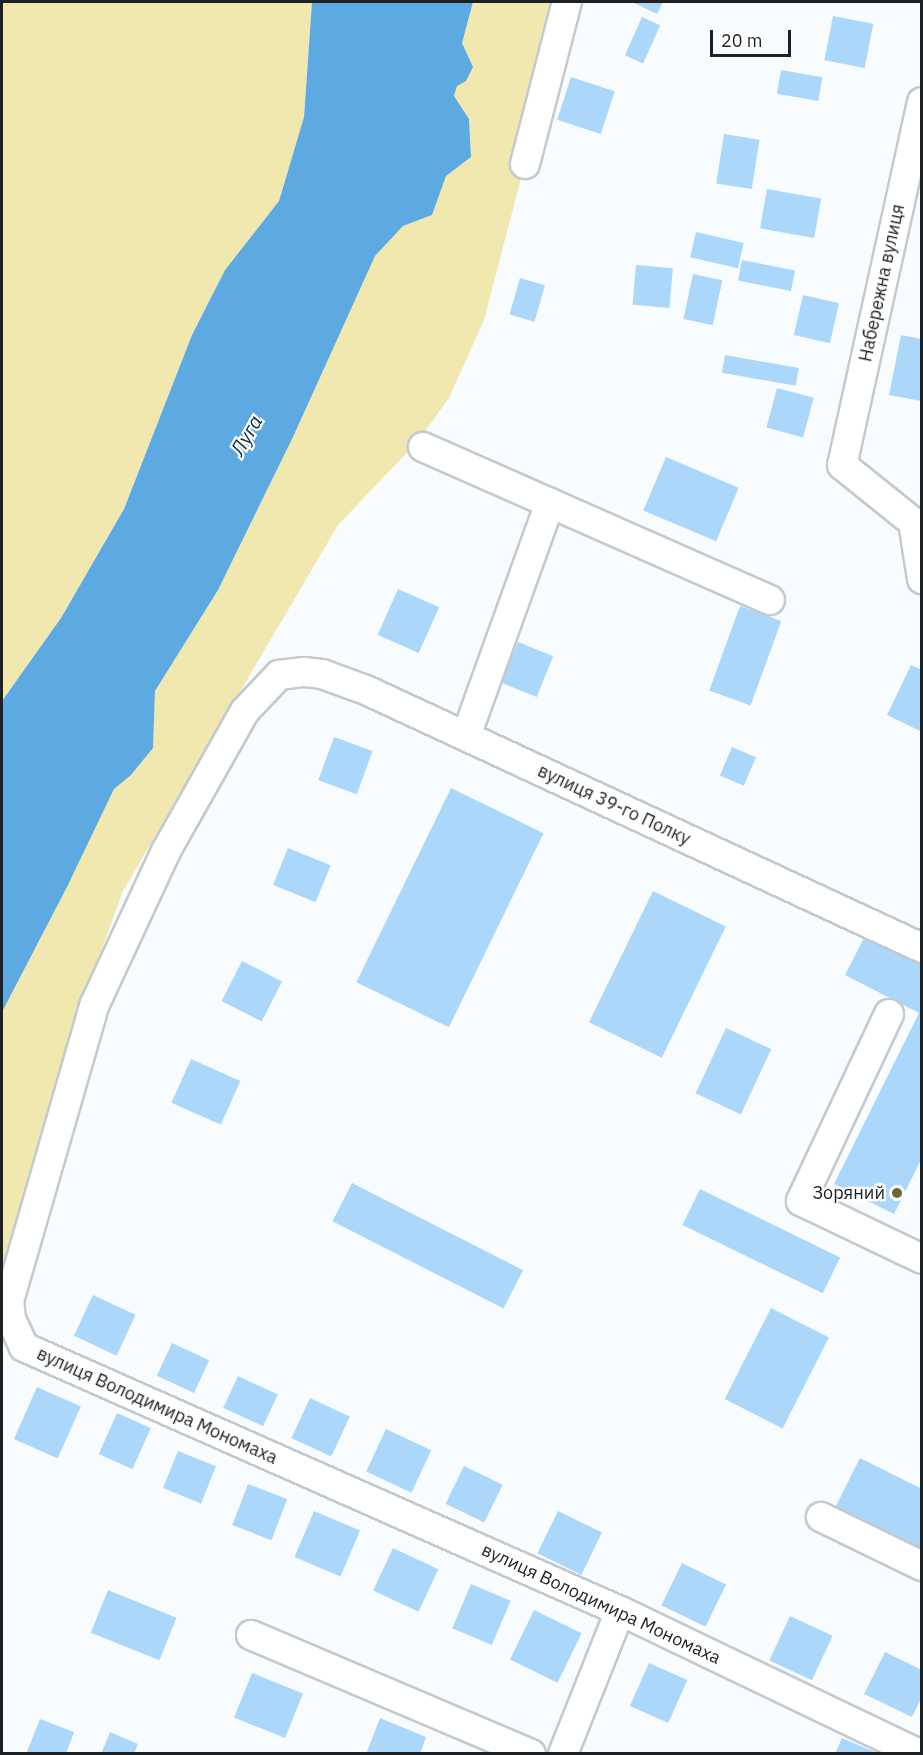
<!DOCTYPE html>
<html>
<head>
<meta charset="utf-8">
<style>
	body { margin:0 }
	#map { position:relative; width:923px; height:1755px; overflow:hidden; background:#f9fcfe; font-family:"IBM Plex Sans",sans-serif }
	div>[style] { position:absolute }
	.green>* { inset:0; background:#f0e8af }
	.water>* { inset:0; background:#5da9e1 }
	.building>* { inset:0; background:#abd8fa; transform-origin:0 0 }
	.roads { filter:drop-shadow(2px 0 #c3cacf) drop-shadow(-2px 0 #c3cacf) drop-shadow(0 2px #c3cacf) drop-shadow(0 -2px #c3cacf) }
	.minor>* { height:28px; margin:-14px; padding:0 14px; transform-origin:14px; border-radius:14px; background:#fff }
	.dots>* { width:16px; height:16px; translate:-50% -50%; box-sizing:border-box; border:3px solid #fff; border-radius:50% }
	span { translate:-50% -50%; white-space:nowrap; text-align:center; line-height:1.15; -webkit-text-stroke:4.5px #fff; paint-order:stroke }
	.street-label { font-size:18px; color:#1e2123 }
	.poi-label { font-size:18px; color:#1e2123 }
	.right { translate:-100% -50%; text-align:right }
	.water-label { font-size:20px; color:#0b2d44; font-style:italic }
	.frame { position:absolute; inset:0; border:3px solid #1e2123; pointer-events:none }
	.scale { position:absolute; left:710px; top:30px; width:81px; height:27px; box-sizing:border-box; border:3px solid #1e2123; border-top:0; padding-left:8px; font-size:18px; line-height:21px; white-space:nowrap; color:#1e2123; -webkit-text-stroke:4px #fff; paint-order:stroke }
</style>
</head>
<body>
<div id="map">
	<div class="green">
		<i style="clip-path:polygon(2px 2px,312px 2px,304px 117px,279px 201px,225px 270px,192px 335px,124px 509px,61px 618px,2px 701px)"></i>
		<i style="clip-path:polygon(473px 2px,567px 2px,484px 320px,449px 398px,418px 441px,338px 525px,123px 891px,77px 1017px,2px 1271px,2px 1012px,67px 887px,114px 789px,131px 775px,153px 748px,155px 691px,218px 590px,293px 437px,375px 256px,403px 226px,432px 215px,446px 176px,471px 157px,469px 119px,454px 96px,457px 85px,473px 67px,462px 43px)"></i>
	</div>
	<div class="water">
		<i style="clip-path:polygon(312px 2px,473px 2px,462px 43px,473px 67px,466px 81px,457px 86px,454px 96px,469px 119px,471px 157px,446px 176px,432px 215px,403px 226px,375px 256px,293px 437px,218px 590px,155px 691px,153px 748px,131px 775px,114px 789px,67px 887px,2px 1012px,2px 701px,61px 618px,124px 509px,192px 335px,225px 270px,279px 201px,304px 117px)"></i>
	</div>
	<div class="building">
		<i style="clip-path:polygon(632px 2px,663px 2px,657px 14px)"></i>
		<i style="left:833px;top:16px;width:41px;height:45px;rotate:11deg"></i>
		<i style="left:642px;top:17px;width:20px;height:42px;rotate:24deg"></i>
		<i style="left:781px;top:70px;width:42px;height:24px;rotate:10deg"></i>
		<i style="left:571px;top:77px;width:46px;height:45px;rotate:18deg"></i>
		<i style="left:724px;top:134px;width:36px;height:50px;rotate:9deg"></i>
		<i style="left:767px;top:189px;width:55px;height:40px;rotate:10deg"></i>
		<i style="left:696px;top:232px;width:49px;height:26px;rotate:13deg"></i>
		<i style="left:742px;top:260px;width:54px;height:21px;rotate:11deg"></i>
		<i style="left:636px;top:265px;width:37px;height:40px;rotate:5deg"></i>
		<i style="left:693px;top:274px;width:30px;height:46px;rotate:12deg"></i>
		<i style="left:520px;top:278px;width:26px;height:38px;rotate:16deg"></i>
		<i style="left:803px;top:295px;width:37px;height:41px;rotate:13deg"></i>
		<i style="clip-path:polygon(901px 335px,922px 339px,921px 401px,889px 395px)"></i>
		<i style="left:725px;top:355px;width:75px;height:18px;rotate:10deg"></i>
		<i style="left:777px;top:388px;width:38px;height:41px;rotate:15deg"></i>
		<i style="left:666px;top:457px;width:79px;height:58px;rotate:23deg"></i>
		<i style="left:398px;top:589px;width:45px;height:50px;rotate:24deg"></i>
		<i style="left:740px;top:606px;width:44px;height:90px;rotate:20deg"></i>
		<i style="left:518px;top:642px;width:38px;height:44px;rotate:22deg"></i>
		<i style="clip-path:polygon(911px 665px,922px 670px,922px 732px,887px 715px)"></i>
		<i style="left:334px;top:737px;width:41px;height:46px;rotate:20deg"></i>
		<i style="left:732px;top:747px;width:26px;height:31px;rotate:23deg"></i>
		<i style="left:451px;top:788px;width:103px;height:216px;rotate:26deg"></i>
		<i style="left:288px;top:848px;width:46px;height:40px;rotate:22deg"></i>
		<i style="left:653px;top:891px;width:81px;height:146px;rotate:26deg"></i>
		<i style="clip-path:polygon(865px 936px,922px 964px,922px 1158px,894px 1214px,834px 1184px,919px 1013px,845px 975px)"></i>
		<i style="left:242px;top:961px;width:45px;height:45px;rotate:27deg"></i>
		<i style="left:726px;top:1028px;width:50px;height:72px;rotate:25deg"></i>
		<i style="left:191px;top:1059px;width:54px;height:48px;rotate:24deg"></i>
		<i style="left:352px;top:1183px;width:192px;height:43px;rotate:27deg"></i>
		<i style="left:700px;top:1189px;width:156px;height:40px;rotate:26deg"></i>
		<i style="left:93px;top:1295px;width:47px;height:45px;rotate:25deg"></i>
		<i style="left:771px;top:1308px;width:65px;height:102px;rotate:27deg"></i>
		<i style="left:172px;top:1343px;width:41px;height:36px;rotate:25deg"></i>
		<i style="left:238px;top:1376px;width:44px;height:35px;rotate:25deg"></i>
		<i style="left:37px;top:1387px;width:48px;height:57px;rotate:24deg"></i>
		<i style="left:310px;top:1398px;width:44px;height:44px;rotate:25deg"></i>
		<i style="left:117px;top:1413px;width:37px;height:45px;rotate:24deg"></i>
		<i style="left:386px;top:1429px;width:50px;height:47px;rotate:25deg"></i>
		<i style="left:178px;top:1451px;width:41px;height:40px;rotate:22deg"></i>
		<i style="clip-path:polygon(860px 1458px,922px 1489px,922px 1549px,836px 1506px)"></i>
		<i style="left:464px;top:1466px;width:43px;height:42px;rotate:26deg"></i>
		<i style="left:248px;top:1484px;width:42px;height:44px;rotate:21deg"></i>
		<i style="left:314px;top:1511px;width:50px;height:50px;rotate:23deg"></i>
		<i style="left:558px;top:1511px;width:49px;height:47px;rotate:26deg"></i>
		<i style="left:393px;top:1548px;width:50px;height:47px;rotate:25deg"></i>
		<i style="left:682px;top:1563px;width:49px;height:47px;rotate:26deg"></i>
		<i style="left:471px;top:1584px;width:43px;height:48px;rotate:23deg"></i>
		<i style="left:108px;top:1590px;width:74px;height:46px;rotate:22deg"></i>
		<i style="left:534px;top:1610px;width:53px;height:55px;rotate:26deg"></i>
		<i style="left:790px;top:1616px;width:47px;height:49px;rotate:25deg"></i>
		<i style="clip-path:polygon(885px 1652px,922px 1670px,922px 1697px,912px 1717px,864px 1694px)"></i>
		<i style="left:649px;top:1663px;width:42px;height:47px;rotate:24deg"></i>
		<i style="left:252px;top:1673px;width:55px;height:48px;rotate:22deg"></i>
		<i style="clip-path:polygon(380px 1718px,426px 1737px,420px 1754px,366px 1754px)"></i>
		<i style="clip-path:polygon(40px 1719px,74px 1732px,66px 1754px,26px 1754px)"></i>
		<i style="clip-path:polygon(110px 1732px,138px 1744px,134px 1754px,101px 1754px)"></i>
		<i style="clip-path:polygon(842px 1738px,877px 1753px,877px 1754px,835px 1754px)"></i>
	</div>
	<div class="roads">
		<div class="minor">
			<i style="left:922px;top:102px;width:372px;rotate:102.4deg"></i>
			<i style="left:842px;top:465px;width:91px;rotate:38.8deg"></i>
			<i style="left:913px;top:522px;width:58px;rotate:81deg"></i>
			<i style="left:525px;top:164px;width:167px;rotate:-75.5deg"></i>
			<i style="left:423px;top:447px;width:379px;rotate:23.8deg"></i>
			<i style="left:466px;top:736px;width:248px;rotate:-70.2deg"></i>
			<i style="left:889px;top:1014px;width:207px;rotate:115.2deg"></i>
			<i style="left:801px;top:1201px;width:134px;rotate:25.6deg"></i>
			<i style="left:821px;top:1517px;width:112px;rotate:25.9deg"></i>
			<i style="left:251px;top:1635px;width:304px;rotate:23deg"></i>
			<i style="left:563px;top:1754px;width:154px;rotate:-68.3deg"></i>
			<i style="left:919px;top:1754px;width:331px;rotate:-154.4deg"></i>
			<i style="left:620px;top:1611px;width:652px;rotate:-156.11deg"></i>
			<i style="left:24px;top:1347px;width:31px;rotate:-115deg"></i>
			<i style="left:11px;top:1319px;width:18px;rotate:-96deg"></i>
			<i style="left:9px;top:1301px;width:309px;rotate:-73.9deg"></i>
			<i style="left:95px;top:1004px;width:169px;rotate:-65.1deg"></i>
			<i style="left:166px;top:851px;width:161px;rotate:-60.6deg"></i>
			<i style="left:245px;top:711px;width:50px;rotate:-46.6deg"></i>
			<i style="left:279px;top:675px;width:25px;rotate:-7deg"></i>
			<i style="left:304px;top:672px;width:18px;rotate:6deg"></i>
			<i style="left:322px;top:674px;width:47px;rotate:20deg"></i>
			<i style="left:366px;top:690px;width:613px;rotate:24.89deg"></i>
		</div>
	</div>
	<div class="dots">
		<i style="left:897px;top:1193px;background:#6d6532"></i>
	</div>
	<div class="street-label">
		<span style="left:882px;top:283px;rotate:-78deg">Набережна вулиця</span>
		<span style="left:614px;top:805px;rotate:25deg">вулиця 39-го Полку</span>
		<span style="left:157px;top:1406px;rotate:24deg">вулиця Володимира Мономаха</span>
		<span style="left:601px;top:1604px;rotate:25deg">вулиця Володимира Мономаха</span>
	</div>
	<div class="poi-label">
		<span class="right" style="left:885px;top:1193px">Зоряний</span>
	</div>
	<div class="water-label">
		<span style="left:246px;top:435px;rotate:-60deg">Луга</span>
	</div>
	<div class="frame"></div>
	<div class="scale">20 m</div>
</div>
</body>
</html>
